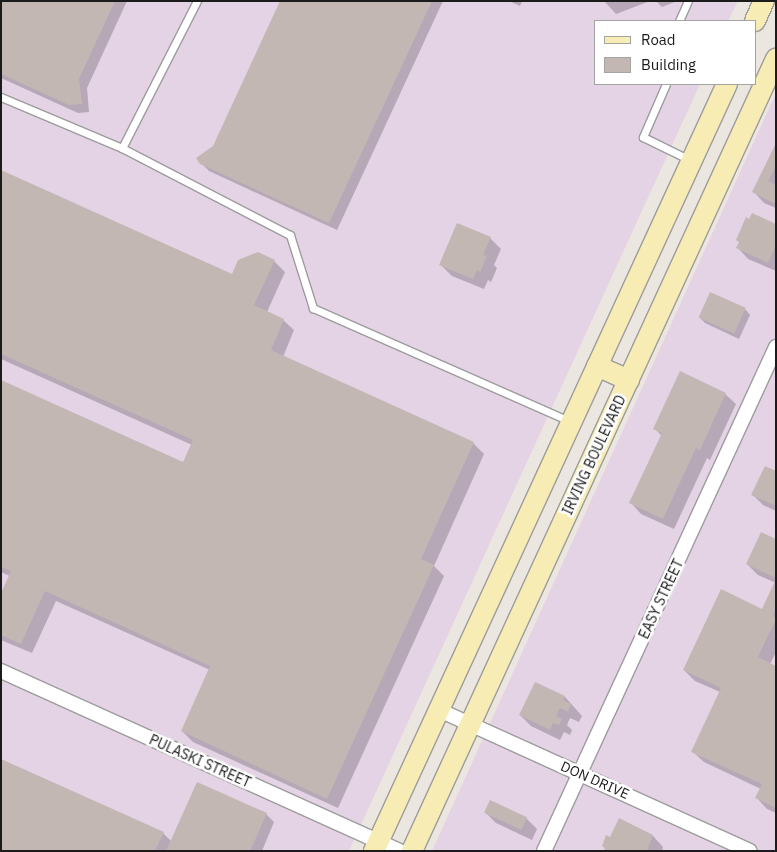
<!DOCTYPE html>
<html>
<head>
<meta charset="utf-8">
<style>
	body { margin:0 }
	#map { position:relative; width:777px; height:852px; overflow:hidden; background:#ece6e0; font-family:"IBM Plex Sans",sans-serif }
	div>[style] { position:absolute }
	.industrial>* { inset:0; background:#e4d2e5 }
	.shadow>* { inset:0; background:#0003 }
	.building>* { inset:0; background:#c3b7b4; transform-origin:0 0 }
	.roads { filter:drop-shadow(1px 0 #9c9c9c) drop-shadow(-1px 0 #9c9c9c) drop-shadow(0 1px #9c9c9c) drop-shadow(0 -1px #9c9c9c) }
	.service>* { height:7px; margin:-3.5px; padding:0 3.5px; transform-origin:3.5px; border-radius:3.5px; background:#fff }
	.minor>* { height:14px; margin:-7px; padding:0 7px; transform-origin:7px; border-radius:7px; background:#fff }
	.secondary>* { height:20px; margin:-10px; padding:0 10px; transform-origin:10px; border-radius:10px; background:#f6ecb4 }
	span { translate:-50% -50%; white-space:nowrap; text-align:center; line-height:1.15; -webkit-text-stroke:5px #fff; paint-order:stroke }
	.street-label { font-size:14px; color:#1b1b1b }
	.frame { position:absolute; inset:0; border:2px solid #1b1b1b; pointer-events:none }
	.legend { position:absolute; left:594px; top:20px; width:162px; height:65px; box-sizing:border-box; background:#fff; border:1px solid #a4a4a4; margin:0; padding:6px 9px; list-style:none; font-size:15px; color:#1b1b1b }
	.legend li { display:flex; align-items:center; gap:10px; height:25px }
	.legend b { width:25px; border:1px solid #a4a4a4 }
</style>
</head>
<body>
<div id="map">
	<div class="industrial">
		<i style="clip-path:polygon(1px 1px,738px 1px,728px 21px,596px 21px,596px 84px,700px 84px,349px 851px,1px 851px)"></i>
		<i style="clip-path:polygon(776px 93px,776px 851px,432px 851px)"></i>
	</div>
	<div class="shadow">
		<i style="clip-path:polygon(1px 1px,127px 1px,87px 88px,89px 112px,78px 113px,1px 78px)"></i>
		<i style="clip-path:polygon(281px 1px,443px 1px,337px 230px,209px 171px,201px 163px,214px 147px)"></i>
		<i style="clip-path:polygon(509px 1px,522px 1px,520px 6px)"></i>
		<i style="clip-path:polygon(604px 1px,650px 1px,616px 14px)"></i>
		<i style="clip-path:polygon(656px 1px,677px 1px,662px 7px)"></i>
		<i style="clip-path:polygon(776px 146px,776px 208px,764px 203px,754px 192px)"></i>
		<i style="clip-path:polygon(1px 171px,232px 275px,274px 261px,285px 272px,267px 312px,283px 320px,294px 330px,283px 357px,473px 443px,484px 454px,434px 566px,444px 576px,338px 808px,193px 742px,182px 731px,210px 670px,56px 601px,32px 653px,1px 640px,1px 596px,10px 576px,1px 572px,1px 381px,184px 464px,192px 445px,1px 359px)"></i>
		<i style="clip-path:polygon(776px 225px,776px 271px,748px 259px,738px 248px)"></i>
		<i style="clip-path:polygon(490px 238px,501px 249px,494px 265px,497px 268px,491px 282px,488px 280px,484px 289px,452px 276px,441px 265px)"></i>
		<i style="clip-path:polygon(745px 309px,750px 315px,739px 339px,705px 323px,700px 318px)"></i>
		<i style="clip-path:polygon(725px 394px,736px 404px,710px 460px,707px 458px,674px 529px,641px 514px,631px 503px,662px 436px,654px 428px)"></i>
		<i style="clip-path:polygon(776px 472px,776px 511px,763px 505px,753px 495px)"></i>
		<i style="clip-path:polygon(776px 540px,776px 652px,770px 664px,776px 667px,776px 813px,767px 809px,757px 798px,761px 789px,704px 762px,693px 752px,720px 692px,695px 681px,684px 670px,763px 610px,776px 583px,758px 575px,747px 564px)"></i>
		<i style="clip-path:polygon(535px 683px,565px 697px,582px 716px,579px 722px,570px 718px,567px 725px,572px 730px,570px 735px,564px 732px,560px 740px,531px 726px,520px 715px)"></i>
		<i style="clip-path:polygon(198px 783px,266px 814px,274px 822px,262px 851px,1px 851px,163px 833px,171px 841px)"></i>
		<i style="clip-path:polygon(486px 813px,526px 818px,537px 829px,532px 840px,496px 823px)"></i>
		<i style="clip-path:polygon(653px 836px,663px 847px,662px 851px,605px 851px,610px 839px)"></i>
	</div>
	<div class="building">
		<i style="clip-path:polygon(1px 1px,115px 1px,79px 79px,82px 104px,69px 105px,1px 74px)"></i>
		<i style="clip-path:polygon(280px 1px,432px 1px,329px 223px,200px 164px,196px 158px,213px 146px)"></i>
		<i style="clip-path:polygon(776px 143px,776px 166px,768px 181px,776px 185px,776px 204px,752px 192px)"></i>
		<i style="clip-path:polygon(1px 170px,232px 274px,238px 260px,258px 252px,275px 260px,254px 305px,284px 319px,271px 350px,474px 442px,421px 559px,434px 565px,327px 799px,181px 731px,210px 666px,45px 591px,21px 644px,1px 635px,1px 593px,11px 571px,1px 567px,1px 380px,183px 462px,193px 440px,1px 354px)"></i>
		<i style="clip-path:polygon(752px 213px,776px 224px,776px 245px,768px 263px,736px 248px,739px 242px,736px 240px,746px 217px,749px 219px)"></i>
		<i style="clip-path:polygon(457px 223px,491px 237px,483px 255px,487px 256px,480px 272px,477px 270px,473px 279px,439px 265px)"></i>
		<i style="left:710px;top:292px;width:39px;height:28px;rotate:24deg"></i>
		<i style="clip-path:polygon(680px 371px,726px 393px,700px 450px,696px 448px,663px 519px,629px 503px,662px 433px,653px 429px)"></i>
		<i style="clip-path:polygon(765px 466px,776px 471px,776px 506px,751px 495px)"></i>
		<i style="clip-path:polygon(761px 532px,776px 539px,776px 578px,746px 564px)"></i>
		<i style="clip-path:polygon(776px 579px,776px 609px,773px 615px,776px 619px,758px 657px,776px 666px,776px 808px,755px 798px,762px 784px,691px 752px,721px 688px,683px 670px,721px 589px,762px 609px)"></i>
		<i style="clip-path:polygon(535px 682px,565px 696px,563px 700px,571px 704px,568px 712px,560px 708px,556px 716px,562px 719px,559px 725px,553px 723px,550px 730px,519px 715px)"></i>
		<i style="clip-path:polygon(1px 759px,164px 832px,155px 851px,1px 851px)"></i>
		<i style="clip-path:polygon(197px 782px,267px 813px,250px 851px,166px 851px)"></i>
		<i style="left:490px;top:800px;width:41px;height:14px;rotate:25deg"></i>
		<i style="clip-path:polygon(619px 818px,653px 835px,647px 851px,604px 851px,605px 848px,602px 846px,606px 835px,610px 837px)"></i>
	</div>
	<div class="roads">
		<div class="service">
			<i style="left:679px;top:21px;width:22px;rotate:-66deg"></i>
			<i style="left:666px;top:84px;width:58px;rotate:113.5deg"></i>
			<i style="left:643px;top:137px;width:52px;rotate:26.1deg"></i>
			<i style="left:1px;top:97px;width:131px;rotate:22.9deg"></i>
			<i style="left:122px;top:148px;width:165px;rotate:-63deg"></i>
			<i style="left:122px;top:148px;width:189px;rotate:27.4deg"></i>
			<i style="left:290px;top:235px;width:77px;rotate:72.5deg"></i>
			<i style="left:313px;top:308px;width:280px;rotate:23.8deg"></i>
		</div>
		<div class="minor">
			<i style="left:1px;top:671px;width:438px;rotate:24.3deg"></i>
			<i style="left:439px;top:710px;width:341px;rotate:24.4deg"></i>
			<i style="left:544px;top:851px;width:555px;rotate:-65.28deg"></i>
		</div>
		<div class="secondary">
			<i style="left:755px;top:21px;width:22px;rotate:-66deg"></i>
			<i style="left:597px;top:366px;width:35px;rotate:24deg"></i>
			<i style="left:374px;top:851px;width:844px;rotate:-65.29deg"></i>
			<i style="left:412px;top:851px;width:872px;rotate:-65.32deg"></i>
		</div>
	</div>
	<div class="street-label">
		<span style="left:594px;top:455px;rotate:-65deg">IRVING BOULEVARD</span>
		<span style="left:661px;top:599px;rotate:-65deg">EASY STREET</span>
		<span style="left:200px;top:761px;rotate:24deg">PULASKI STREET</span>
		<span style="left:595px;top:780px;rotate:24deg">DON DRIVE</span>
	</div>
	<div class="frame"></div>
	<ul class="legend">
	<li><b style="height:6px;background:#f6ecb4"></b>Road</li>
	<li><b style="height:14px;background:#c3b7b4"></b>Building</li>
	</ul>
</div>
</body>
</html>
